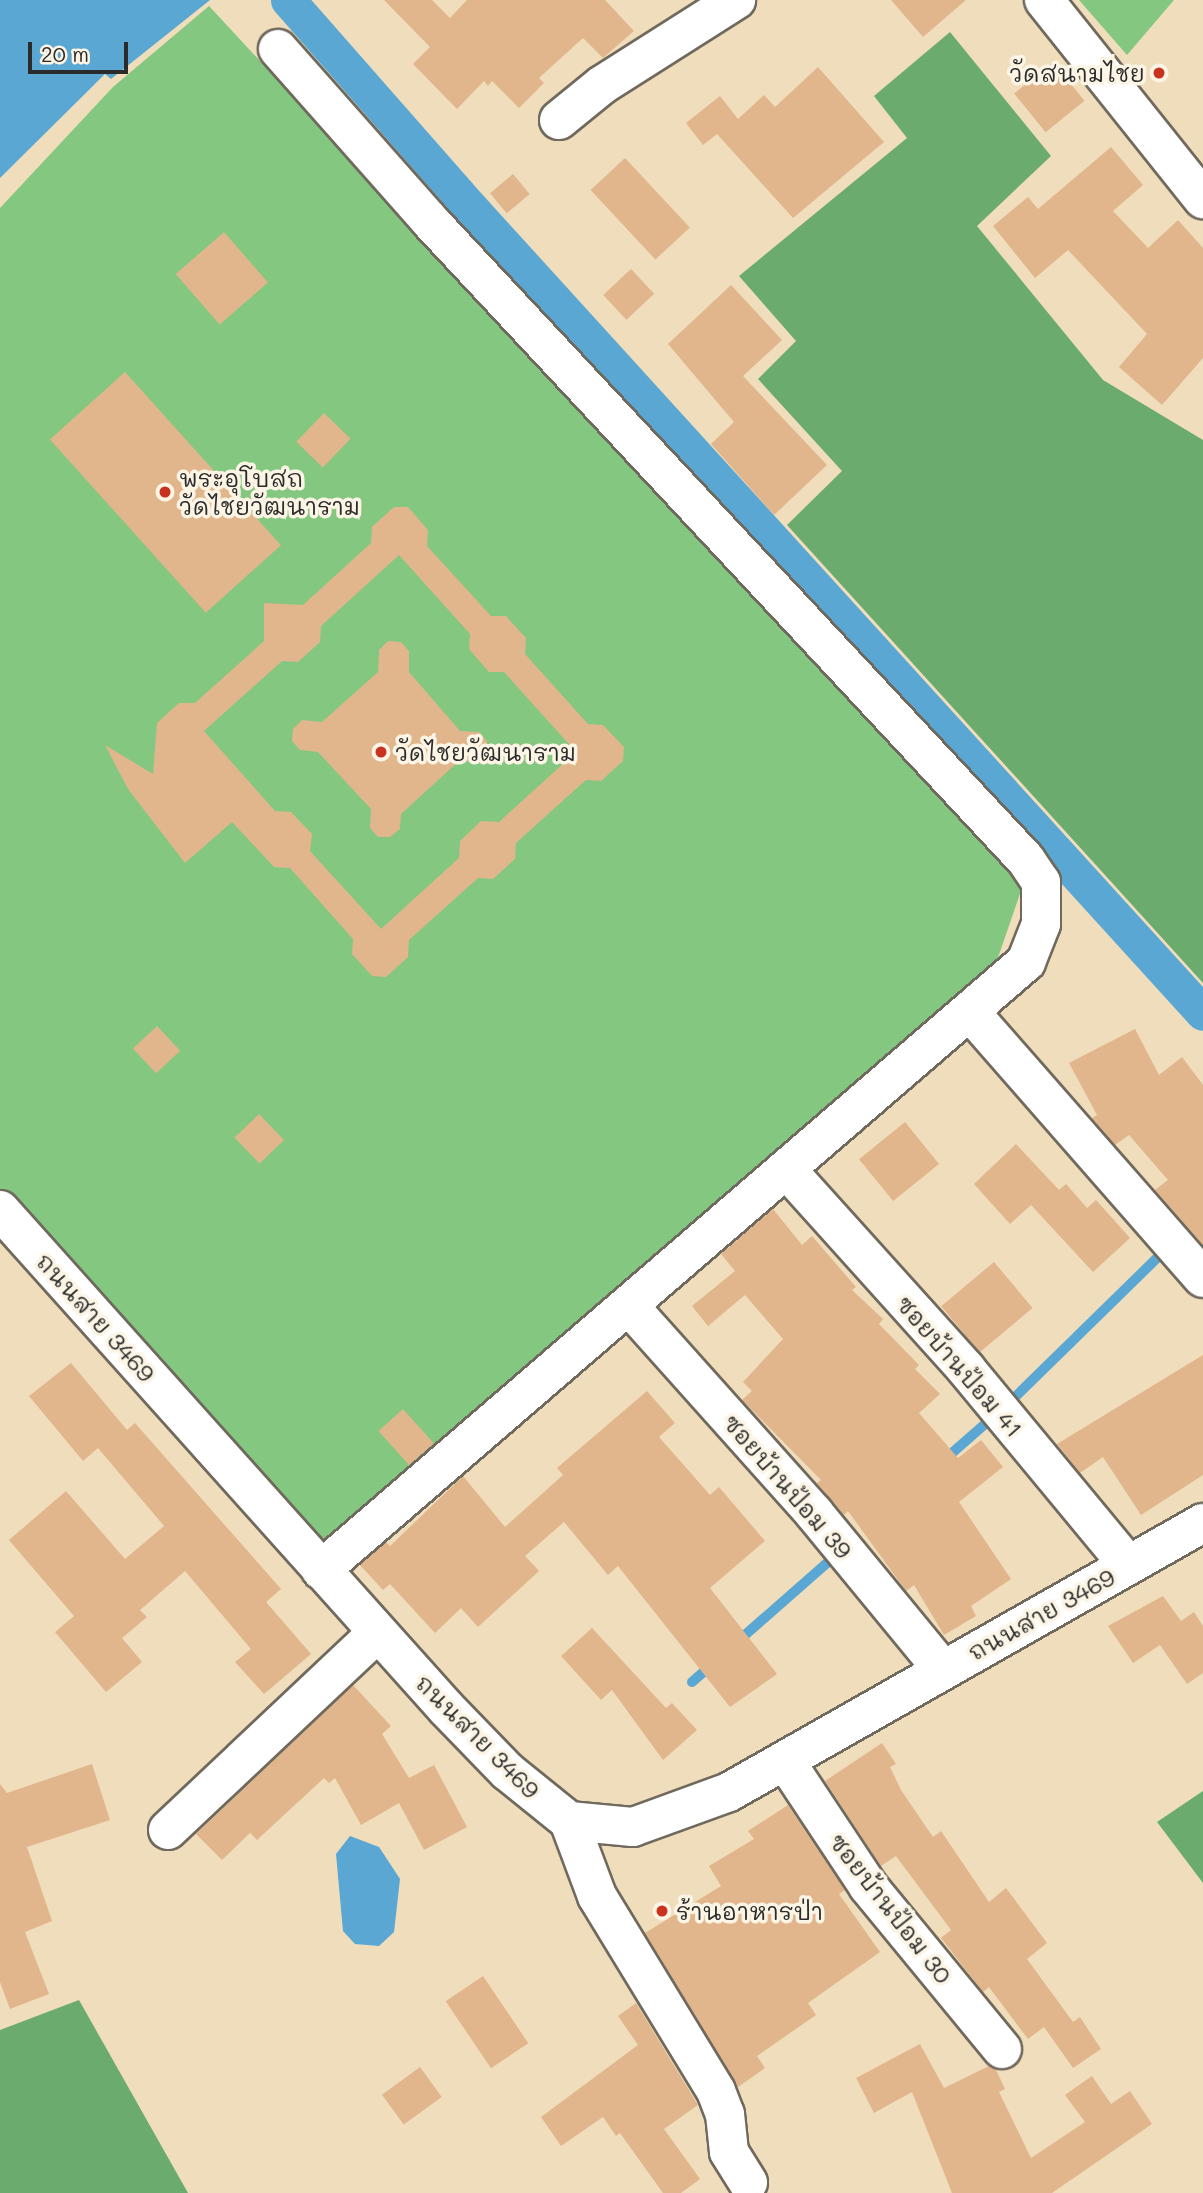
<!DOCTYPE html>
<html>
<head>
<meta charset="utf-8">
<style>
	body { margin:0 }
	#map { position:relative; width:1203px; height:2193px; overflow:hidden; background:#f0ddbb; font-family:Mali,"Playpen Sans Thai",sans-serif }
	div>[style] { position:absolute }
	.green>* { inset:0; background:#84c780 }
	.forest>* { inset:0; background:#6bac6e }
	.water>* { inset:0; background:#59a7d2 }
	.stream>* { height:10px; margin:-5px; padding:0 5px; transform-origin:5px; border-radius:5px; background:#59a7d2 }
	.canal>* { height:35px; margin:-17.5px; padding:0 17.5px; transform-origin:17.5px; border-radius:17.5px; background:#59a7d2 }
	.building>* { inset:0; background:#e1b68c; transform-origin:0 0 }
	.roads { filter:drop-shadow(2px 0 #70695d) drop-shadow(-2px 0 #70695d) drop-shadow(0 2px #70695d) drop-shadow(0 -2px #70695d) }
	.minor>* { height:38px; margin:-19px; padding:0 19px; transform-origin:19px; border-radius:19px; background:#fff }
	.dots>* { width:19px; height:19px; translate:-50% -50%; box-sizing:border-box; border:4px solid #fcf5e5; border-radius:50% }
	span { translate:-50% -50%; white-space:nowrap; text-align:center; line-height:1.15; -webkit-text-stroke:7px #fcf5e5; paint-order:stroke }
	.poi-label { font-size:24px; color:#2b2b2b }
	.right { translate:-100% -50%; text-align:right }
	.left { translate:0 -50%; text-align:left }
	.street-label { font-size:24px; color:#2b2b2b }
	.scale { position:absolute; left:28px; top:42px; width:100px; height:32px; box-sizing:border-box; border:4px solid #2b2b2b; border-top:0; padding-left:9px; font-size:21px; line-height:24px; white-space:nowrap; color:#2b2b2b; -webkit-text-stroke:5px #fcf5e5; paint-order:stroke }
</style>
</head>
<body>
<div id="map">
	<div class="green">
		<i style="clip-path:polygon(1079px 0,1174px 0,1127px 55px)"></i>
		<i style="clip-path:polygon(209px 6px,1023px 885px,992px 975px,322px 1556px,0 1196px,0 208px,113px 87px)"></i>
	</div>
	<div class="forest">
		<i style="clip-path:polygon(950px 32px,1051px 156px,977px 226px,1103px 380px,1203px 440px,1203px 983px,787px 525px,842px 471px,758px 379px,796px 341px,739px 276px,907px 138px,874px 96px)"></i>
		<i style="clip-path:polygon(1203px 1791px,1203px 1883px,1157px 1822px)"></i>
		<i style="clip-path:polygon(79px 2000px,188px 2193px,0 2193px,0 2030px)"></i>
	</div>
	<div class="water">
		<i style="clip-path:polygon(0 0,210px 0,111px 79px,105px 74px,0 178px)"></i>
		<i style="clip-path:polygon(350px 1836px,379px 1847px,400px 1879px,394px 1932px,379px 1946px,355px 1944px,343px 1931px,336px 1854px)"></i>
	</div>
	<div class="stream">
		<i style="left:1011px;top:1401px;width:217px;rotate:-44.4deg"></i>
		<i style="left:944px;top:1460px;width:64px;rotate:-41.2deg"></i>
		<i style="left:737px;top:1642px;width:133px;rotate:-41.3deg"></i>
		<i style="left:692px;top:1682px;width:28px;rotate:-41deg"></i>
	</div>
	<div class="canal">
		<i style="left:288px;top:0;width:276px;rotate:48.7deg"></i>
		<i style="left:470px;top:207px;width:1089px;rotate:47.72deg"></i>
	</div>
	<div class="building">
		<i style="clip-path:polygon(384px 0,432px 0,450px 18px,467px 0,605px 0,634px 31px,603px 58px,583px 38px,539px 78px,544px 83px,519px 108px,492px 81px,488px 86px,484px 81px,457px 109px,413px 64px,430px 47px)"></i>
		<i style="clip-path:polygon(891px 0,966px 0,923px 37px)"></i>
		<i style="left:1053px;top:62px;width:50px;height:50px;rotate:51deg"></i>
		<i style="clip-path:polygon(818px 67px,884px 142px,793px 218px,717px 134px,703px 145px,686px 123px,720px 96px,738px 119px,764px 95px,775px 107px)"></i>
		<i style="clip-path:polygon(1111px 147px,1143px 185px,1113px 211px,1148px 248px,1178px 220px,1203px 248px,1203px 358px,1162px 405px,1119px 367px,1147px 334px,1068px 250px,1035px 278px,993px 226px,1028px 197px,1038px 209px)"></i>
		<i style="left:625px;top:158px;width:95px;height:47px;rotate:47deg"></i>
		<i style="left:513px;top:174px;width:26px;height:30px;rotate:50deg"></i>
		<i style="left:224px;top:232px;width:67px;height:64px;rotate:49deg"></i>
		<i style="left:631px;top:269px;width:34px;height:38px;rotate:47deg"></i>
		<i style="clip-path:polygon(731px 285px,782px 340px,743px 376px,827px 465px,774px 515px,711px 444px,734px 422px,668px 344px)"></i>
		<i style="left:125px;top:372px;width:233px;height:101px;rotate:48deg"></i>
		<i style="left:324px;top:413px;width:37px;height:40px;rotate:44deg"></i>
		<i style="clip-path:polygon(evenodd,394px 507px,408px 507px,428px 530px,427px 546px,491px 616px,506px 616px,526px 638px,525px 654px,588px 724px,603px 725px,624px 747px,623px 761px,601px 781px,586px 780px,558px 805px,516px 843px,515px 859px,493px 879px,478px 878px,409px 940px,408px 957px,386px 977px,372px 976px,352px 954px,353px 939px,290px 868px,274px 867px,232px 822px,185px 863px,128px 789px,105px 745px,153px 774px,157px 723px,179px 703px,195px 703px,264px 641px,264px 603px,303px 605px,371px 543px,372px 527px,394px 507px,399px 555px,470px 634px,469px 649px,489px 672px,504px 672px,576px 752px,499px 822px,481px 821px,460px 841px,459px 858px,381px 929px,310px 851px,312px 834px,291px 812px,275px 811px,204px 731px,282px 661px,298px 662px,320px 642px,321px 626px,399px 555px)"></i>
		<i style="clip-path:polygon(388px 641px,401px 642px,409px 651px,409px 672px,460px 731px,479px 732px,487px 741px,487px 753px,478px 762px,459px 761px,401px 814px,400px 829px,390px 837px,378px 837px,370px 828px,371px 809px,318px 752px,300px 750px,292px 741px,293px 729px,302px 720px,322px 722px,378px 672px,379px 650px)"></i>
		<i style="left:157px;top:1026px;width:34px;height:33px;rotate:47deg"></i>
		<i style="clip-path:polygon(1135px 1029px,1159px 1075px,1182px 1057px,1203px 1085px,1203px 1245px,1155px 1190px,1168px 1180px,1129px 1135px,1115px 1145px,1092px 1118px,1097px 1115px,1069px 1063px)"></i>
		<i style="left:259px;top:1114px;width:36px;height:34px;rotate:46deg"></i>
		<i style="left:905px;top:1122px;width:54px;height:59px;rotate:51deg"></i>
		<i style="clip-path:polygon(1016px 1144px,1059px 1190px,1066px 1184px,1087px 1208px,1096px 1200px,1130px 1238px,1093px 1272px,1031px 1205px,1010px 1224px,974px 1184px)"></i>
		<i style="clip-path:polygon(773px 1209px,802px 1245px,812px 1236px,856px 1287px,852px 1290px,883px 1319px,879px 1324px,919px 1365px,915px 1369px,940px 1394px,919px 1413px,958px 1458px,981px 1440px,1003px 1467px,959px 1502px,1011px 1579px,971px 1606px,976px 1616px,944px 1635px,914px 1585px,906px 1591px,848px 1511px,844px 1515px,817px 1483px,821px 1480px,742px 1400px,752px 1391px,743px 1382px,783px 1339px,745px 1295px,708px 1326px,692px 1306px,735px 1271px,721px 1254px)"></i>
		<i style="left:994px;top:1262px;width:60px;height:69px;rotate:50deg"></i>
		<i style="clip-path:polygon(1203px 1355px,1203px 1475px,1141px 1515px,1103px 1457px,1080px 1473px,1057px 1444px)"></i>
		<i style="clip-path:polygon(71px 1363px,127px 1430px,135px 1423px,281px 1589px,266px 1602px,311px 1654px,264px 1694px,235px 1662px,251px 1649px,185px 1571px,140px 1610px,147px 1617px,122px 1638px,142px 1662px,106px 1692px,55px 1632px,74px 1616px,9px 1540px,66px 1491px,125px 1559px,164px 1526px,98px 1448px,83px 1461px,29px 1396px)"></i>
		<i style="clip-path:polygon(647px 1391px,675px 1423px,659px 1437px,710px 1495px,719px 1487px,765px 1541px,710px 1588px,777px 1674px,730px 1707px,618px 1566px,608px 1575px,564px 1522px,525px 1556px,539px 1571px,478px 1627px,461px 1608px,435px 1633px,390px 1584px,383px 1590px,360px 1565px,386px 1542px,390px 1546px,463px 1476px,505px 1527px,563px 1475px,557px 1468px)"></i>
		<i style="left:403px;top:1409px;width:46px;height:33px;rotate:48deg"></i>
		<i style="clip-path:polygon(1163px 1596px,1181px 1621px,1194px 1612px,1203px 1626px,1203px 1673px,1187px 1684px,1160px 1645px,1133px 1663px,1108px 1626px)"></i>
		<i style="clip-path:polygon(592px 1628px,666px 1708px,672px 1703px,697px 1730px,663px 1760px,612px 1690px,601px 1700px,561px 1656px)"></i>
		<i style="clip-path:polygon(353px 1685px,391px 1726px,382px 1734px,409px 1778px,434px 1765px,467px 1827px,424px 1850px,399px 1803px,361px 1825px,335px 1778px,329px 1783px,324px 1778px,257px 1840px,250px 1833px,222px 1860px,196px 1834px)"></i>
		<i style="clip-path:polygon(882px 1743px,896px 1764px,890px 1767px,901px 1790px,933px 1837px,941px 1831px,989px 1902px,1006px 1888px,1047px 1943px,1027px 1959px,1073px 2022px,1080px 2017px,1101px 2049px,1073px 2068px,1044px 2027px,1028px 2039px,989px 1987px,983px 1992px,941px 1938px,951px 1930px,896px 1856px,881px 1866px,825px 1781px)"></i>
		<i style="clip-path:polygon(92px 1764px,110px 1820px,27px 1847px,52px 1921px,25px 1932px,49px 1994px,10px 2009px,0 1982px,0 1784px,7px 1793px)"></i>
		<i style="clip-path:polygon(788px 1805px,845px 1890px,839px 1894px,880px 1952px,808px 2003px,816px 2015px,757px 2056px,765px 2068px,738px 2087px,645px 1933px,721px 1886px,709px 1866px,754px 1839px,748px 1831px)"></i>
		<i style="left:483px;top:1976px;width:81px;height:45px;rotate:56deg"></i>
		<i style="clip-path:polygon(636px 2003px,698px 2105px,664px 2129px,700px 2179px,681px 2193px,663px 2193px,620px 2133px,616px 2136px,603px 2117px,561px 2146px,541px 2117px,638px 2045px,618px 2016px)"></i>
		<i style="clip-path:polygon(920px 2044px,944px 2088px,989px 2066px,996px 2070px,1005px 2089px,999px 2092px,1031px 2158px,1085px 2122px,1065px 2095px,1092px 2076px,1111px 2104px,1130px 2091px,1152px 2124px,1052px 2193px,952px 2193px,912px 2092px,874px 2113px,856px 2078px)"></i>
		<i style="left:420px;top:2067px;width:37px;height:47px;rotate:54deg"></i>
	</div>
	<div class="roads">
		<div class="minor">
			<i style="left:1044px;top:0;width:255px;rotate:51.4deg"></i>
			<i style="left:278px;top:49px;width:230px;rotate:48.5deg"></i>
			<i style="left:430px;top:221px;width:874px;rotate:46.99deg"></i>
			<i style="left:1026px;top:860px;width:27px;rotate:56deg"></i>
			<i style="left:1041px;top:882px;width:42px;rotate:90deg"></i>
			<i style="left:1041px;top:924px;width:41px;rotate:111.5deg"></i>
			<i style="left:1026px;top:962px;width:931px;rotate:139.23deg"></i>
			<i style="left:559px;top:120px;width:55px;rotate:-39.1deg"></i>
			<i style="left:602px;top:85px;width:159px;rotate:-32.4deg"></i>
			<i style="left:971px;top:1013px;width:352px;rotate:48.8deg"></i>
			<i style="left:787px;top:1170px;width:268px;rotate:48deg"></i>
			<i style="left:966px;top:1369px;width:254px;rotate:50.4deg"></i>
			<i style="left:0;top:1210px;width:669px;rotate:48.15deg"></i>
			<i style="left:446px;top:1708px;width:88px;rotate:45.9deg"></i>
			<i style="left:507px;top:1771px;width:80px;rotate:38.9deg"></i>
			<i style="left:569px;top:1821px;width:64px;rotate:5.4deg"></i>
			<i style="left:633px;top:1827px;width:102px;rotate:-20deg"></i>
			<i style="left:729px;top:1792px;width:545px;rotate:-29.58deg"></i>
			<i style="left:629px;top:1306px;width:278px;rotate:48.2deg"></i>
			<i style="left:814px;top:1513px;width:203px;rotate:50.6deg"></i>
			<i style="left:786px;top:1762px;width:149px;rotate:56.5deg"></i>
			<i style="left:868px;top:1886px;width:211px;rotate:50.6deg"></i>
			<i style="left:569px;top:1821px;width:80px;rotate:69.5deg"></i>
			<i style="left:597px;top:1896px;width:228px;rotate:58.6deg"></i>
			<i style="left:716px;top:2091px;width:25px;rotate:69deg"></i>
			<i style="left:725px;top:2114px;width:38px;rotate:84deg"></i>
			<i style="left:729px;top:2152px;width:36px;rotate:58deg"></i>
			<i style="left:168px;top:1830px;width:287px;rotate:-43.3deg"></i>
		</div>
	</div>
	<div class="dots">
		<i style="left:1159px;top:73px;background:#c8321e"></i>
		<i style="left:165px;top:492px;background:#c8321e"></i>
		<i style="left:381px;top:752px;background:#c8321e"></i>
		<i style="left:662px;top:1911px;background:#c8321e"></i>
	</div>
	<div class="poi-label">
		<span class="right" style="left:1145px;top:73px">วัดสนามไชย</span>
		<span class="left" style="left:179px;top:492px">พระอุโบสถ<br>วัดไชยวัฒนาราม</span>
		<span class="left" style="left:395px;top:752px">วัดไชยวัฒนาราม</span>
		<span class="left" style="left:676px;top:1911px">ร้านอาหารป่า</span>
	</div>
	<div class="street-label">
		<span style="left:96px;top:1317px;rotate:48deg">ถนนสาย 3469</span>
		<span style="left:960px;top:1366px;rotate:49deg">ซอยบ้านป้อม 41</span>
		<span style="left:788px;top:1486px;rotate:49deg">ซอยบ้านป้อม 39</span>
		<span style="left:1041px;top:1614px;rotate:-29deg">ถนนสาย 3469</span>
		<span style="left:478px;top:1736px;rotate:45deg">ถนนสาย 3469</span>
		<span style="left:891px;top:1908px;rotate:52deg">ซอยบ้านป้อม 30</span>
	</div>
	<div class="scale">20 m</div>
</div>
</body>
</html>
